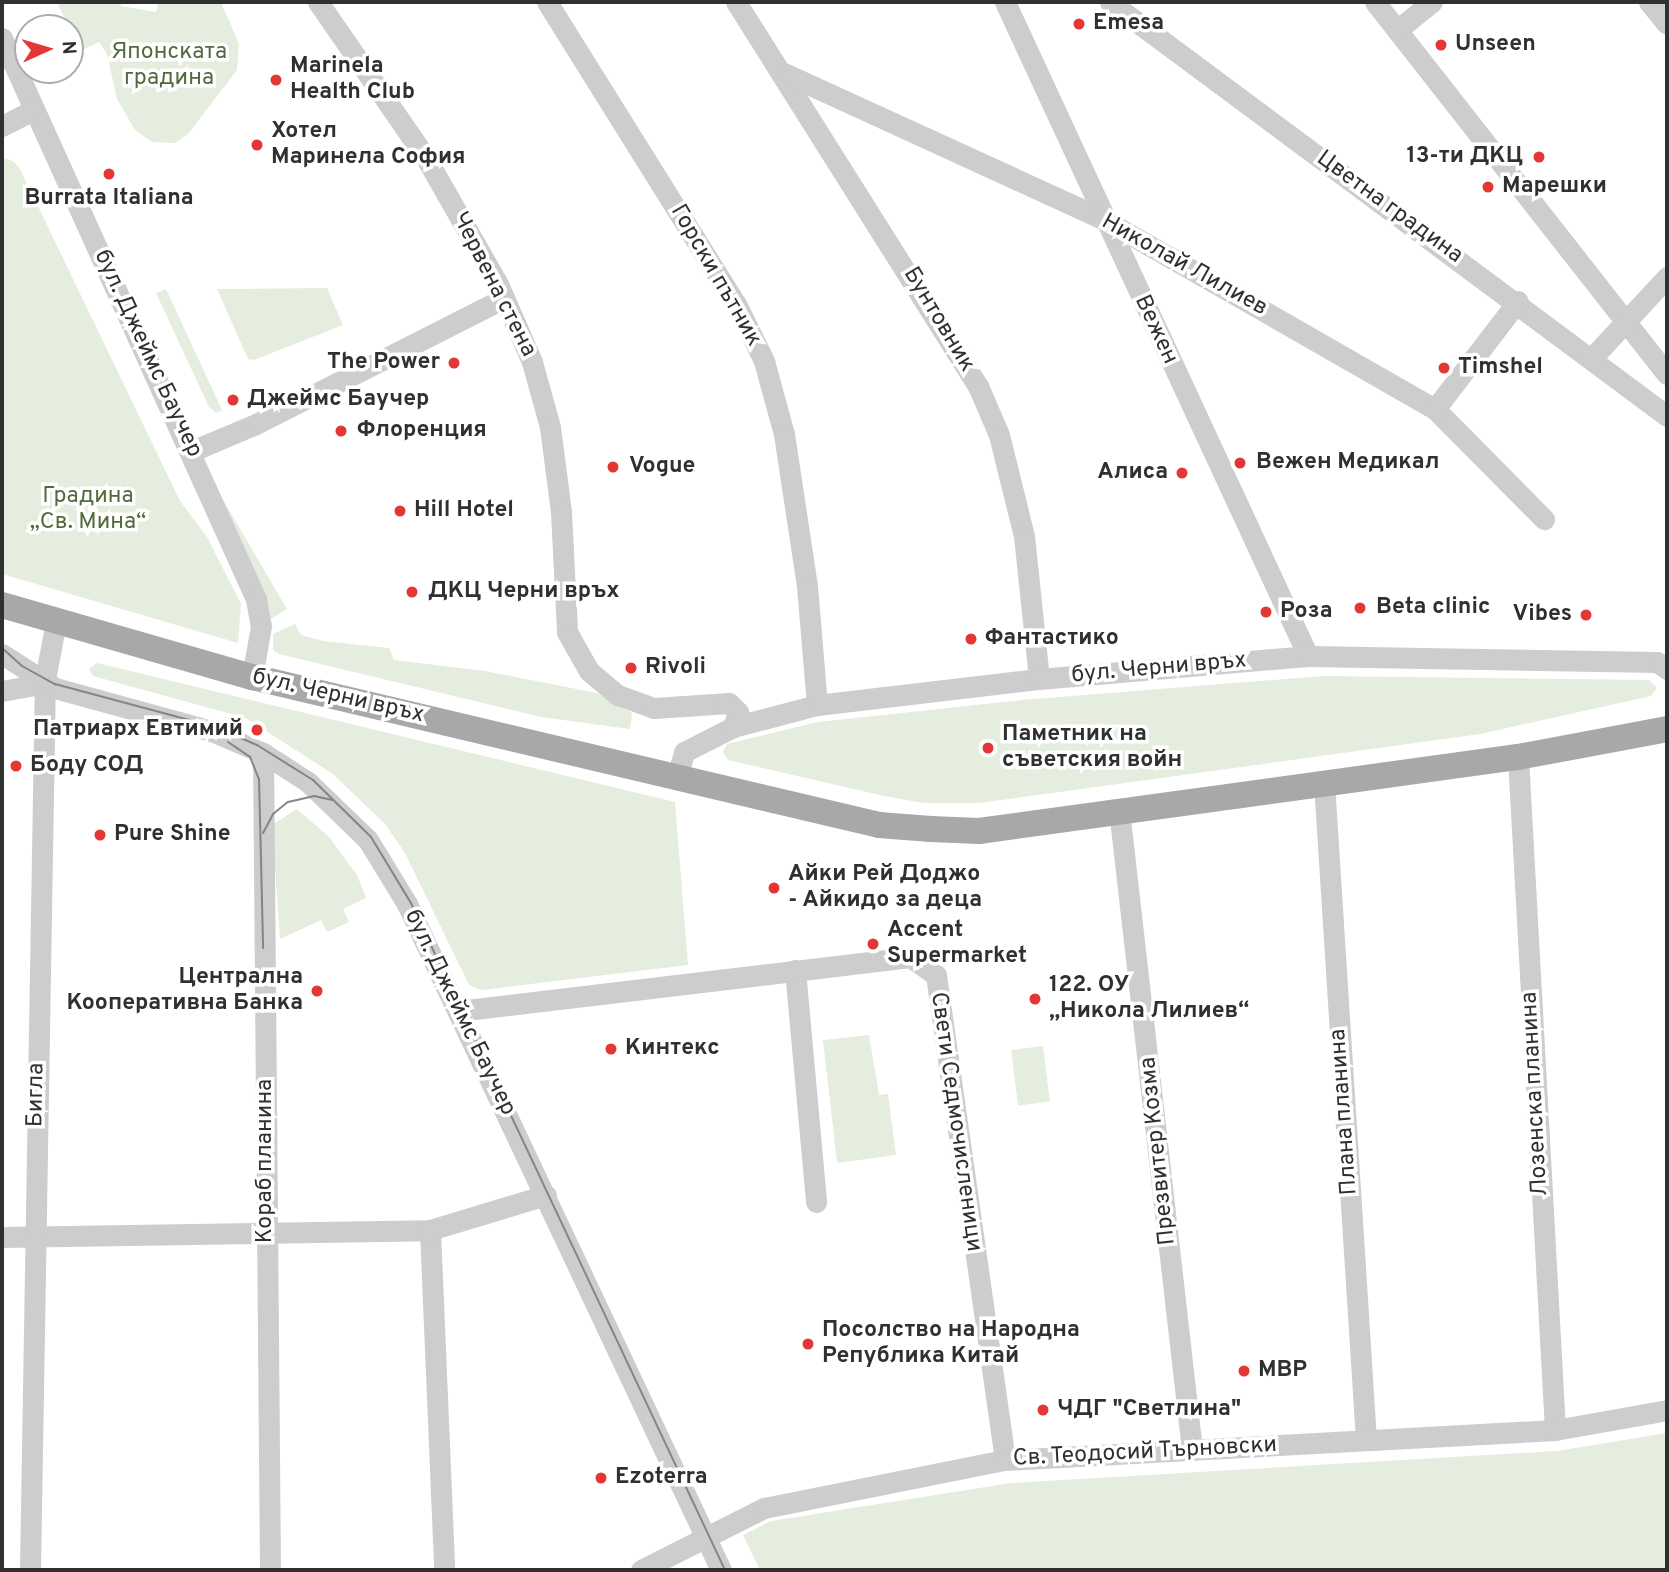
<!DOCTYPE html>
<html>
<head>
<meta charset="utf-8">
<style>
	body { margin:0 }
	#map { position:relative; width:1669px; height:1572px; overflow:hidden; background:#fff; font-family:Overpass,sans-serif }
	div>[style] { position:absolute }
	.green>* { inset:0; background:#e5edde; transform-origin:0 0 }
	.minor>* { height:21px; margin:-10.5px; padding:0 10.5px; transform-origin:10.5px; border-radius:10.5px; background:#cdcdcd }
	.major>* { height:26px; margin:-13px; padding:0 13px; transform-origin:13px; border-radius:13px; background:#a8a8a8 }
	.tram>* { height:2px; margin:-1px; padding:0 1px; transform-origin:1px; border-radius:1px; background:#858585 }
	.dots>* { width:19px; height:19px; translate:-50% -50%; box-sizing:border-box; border:4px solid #fff; border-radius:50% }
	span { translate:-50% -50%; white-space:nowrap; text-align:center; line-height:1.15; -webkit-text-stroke:7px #fff; paint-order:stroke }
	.poi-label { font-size:23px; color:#303030; font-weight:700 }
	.left { translate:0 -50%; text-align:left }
	.right { translate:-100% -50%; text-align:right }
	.park-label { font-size:23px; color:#506c3d }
	.street-label { font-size:23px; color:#303030 }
	.frame { position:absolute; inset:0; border:4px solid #303030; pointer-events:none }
	.north { position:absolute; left:14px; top:14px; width:70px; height:70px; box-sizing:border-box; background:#fff; border:2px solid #acacac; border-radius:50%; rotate:86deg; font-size:19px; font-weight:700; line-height:28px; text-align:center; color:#303030 }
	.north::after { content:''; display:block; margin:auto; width:24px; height:32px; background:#e33736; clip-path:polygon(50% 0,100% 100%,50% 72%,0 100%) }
</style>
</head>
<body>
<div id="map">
	<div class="green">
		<i style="clip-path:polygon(57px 2px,121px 2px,121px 6px,156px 12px,158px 2px,221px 2px,239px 44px,237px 70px,188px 134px,175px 143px,152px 142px,135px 130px,117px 99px,107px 54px,99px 42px,80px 51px)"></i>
		<i style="clip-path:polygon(2px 158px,13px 161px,20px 169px,180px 501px,207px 537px,241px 604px,238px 643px,2px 574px)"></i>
		<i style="clip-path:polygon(327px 288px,343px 325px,254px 360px,248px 359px,217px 289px)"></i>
		<i style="clip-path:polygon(166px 289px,222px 410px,216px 413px,209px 407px,156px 293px)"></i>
		<i style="clip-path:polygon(219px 493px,287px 609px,268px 621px)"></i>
		<i style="clip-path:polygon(295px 624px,301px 635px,323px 641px,389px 648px,394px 660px,485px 671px,597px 693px,632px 713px,630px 729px,541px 717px,279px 654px,273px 650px,273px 634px)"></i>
		<i style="clip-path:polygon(97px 663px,675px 802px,688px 965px,482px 990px,469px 985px,405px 853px,385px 824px,333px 774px,246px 718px,93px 676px,89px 669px)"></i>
		<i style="clip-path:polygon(1323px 676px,1649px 680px,1657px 688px,1651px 696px,1480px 734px,979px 803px,924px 803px,884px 796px,728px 760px,723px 752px,727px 744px,818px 722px,1022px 700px)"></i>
		<i style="clip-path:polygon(297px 809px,329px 837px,357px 875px,366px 898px,343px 909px,349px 922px,327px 932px,321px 920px,280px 939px,272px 825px)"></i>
		<i style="clip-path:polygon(869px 1035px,879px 1095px,888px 1094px,896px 1155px,837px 1163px,823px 1040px)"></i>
		<i style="left:1043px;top:1046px;width:56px;height:32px;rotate:83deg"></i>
		<i style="clip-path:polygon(1667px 1433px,1667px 1570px,760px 1570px,743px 1535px,771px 1521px,1011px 1483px,1557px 1451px)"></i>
	</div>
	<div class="minor">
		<i style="left:318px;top:2px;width:190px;rotate:55.3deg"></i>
		<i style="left:426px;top:158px;width:145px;rotate:60.3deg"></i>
		<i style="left:498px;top:284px;width:85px;rotate:66.4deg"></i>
		<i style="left:532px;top:362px;width:67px;rotate:74.5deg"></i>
		<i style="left:550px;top:427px;width:86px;rotate:82.6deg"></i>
		<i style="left:561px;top:512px;width:120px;rotate:87.1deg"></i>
		<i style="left:567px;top:632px;width:45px;rotate:60.6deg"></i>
		<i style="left:589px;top:671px;width:38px;rotate:40deg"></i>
		<i style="left:618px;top:695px;width:38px;rotate:20deg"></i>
		<i style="left:654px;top:708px;width:75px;rotate:-3.8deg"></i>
		<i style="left:729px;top:703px;width:13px;rotate:45deg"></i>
		<i style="left:738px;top:712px;width:16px;rotate:108deg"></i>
		<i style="left:547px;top:2px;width:356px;rotate:58deg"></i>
		<i style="left:736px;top:304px;width:64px;rotate:63.8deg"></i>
		<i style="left:764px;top:361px;width:76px;rotate:74.7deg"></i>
		<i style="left:784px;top:434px;width:154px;rotate:81.4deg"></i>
		<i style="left:807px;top:586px;width:119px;rotate:85.2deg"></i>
		<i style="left:736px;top:2px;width:454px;rotate:57.8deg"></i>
		<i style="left:978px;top:386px;width:53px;rotate:66.8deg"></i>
		<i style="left:999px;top:435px;width:104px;rotate:76.1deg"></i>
		<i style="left:1024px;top:536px;width:144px;rotate:84deg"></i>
		<i style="left:1005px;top:2px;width:721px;rotate:65.14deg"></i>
		<i style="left:1110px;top:2px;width:694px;rotate:36.62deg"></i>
		<i style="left:1375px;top:2px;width:473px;rotate:51.9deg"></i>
		<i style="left:1649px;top:2px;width:28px;rotate:51deg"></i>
		<i style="left:1397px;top:30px;width:45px;rotate:-38.7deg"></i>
		<i style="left:2px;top:38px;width:616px;rotate:65.64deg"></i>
		<i style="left:256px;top:599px;width:27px;rotate:80deg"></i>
		<i style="left:261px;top:626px;width:52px;rotate:100deg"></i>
		<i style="left:784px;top:73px;width:351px;rotate:24.6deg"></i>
		<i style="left:1103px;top:219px;width:383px;rotate:29.8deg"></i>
		<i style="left:1435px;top:409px;width:155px;rotate:45.3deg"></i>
		<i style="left:2px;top:126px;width:36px;rotate:-27deg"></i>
		<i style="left:1591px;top:359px;width:112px;rotate:-47.2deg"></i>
		<i style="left:1435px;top:409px;width:136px;rotate:-52.5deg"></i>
		<i style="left:192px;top:451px;width:69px;rotate:-22.9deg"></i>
		<i style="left:256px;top:424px;width:278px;rotate:-26.9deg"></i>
		<i style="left:2px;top:654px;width:63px;rotate:32.7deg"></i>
		<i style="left:55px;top:688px;width:163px;rotate:15.3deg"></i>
		<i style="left:212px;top:731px;width:56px;rotate:23.3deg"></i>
		<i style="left:263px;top:753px;width:54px;rotate:32.8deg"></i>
		<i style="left:308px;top:782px;width:83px;rotate:44deg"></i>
		<i style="left:368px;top:840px;width:75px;rotate:58.6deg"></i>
		<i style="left:407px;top:904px;width:736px;rotate:64.76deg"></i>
		<i style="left:2px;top:691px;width:44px;rotate:-10.5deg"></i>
		<i style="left:263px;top:753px;width:817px;rotate:89.51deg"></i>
		<i style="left:1518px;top:757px;width:674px;rotate:86.85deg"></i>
		<i style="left:677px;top:777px;width:26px;rotate:-74deg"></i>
		<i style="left:684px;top:752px;width:55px;rotate:-27deg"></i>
		<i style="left:733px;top:727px;width:87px;rotate:-14.7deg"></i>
		<i style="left:817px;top:705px;width:224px;rotate:-6.7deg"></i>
		<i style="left:1039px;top:679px;width:270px;rotate:-4.9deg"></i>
		<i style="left:1308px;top:656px;width:349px;rotate:1deg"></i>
		<i style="left:1657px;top:662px;width:12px;rotate:35deg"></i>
		<i style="left:1324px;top:783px;width:658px;rotate:86.34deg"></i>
		<i style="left:1119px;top:810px;width:644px;rotate:83.49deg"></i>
		<i style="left:795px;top:970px;width:233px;rotate:84.8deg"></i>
		<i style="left:458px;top:1011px;width:455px;rotate:-6.8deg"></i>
		<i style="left:910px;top:957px;width:32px;rotate:35deg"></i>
		<i style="left:936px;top:975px;width:490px;rotate:81.9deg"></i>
		<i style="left:430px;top:1230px;width:340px;rotate:87.6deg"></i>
		<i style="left:2px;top:1237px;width:428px;rotate:-0.9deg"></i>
		<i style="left:430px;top:1230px;width:121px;rotate:-16.8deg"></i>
		<i style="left:30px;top:1570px;width:891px;rotate:-89.04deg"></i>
		<i style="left:45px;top:679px;width:58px;rotate:-79.1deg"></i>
		<i style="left:641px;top:1570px;width:138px;rotate:-26.8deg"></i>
		<i style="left:764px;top:1508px;width:246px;rotate:-11.3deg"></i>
		<i style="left:1005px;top:1460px;width:551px;rotate:-3.12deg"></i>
		<i style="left:1555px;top:1430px;width:114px;rotate:-10.1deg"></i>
	</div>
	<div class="major">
		<i style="left:2px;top:605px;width:260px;rotate:16.1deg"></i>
		<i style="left:252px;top:677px;width:644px;rotate:13.28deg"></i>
		<i style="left:879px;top:825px;width:52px;rotate:4.4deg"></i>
		<i style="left:931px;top:829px;width:48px;rotate:2.4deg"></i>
		<i style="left:979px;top:831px;width:544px;rotate:-7.82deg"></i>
		<i style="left:1518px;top:757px;width:152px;rotate:-10.6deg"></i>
	</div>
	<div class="tram">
		<i style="left:2px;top:648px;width:27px;rotate:42deg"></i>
		<i style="left:22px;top:666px;width:38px;rotate:29deg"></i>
		<i style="left:55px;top:684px;width:166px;rotate:15deg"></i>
		<i style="left:215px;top:727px;width:46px;rotate:23.2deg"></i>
		<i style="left:257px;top:745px;width:66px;rotate:32deg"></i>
		<i style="left:313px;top:780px;width:81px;rotate:44.5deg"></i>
		<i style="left:371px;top:837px;width:77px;rotate:58.8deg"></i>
		<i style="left:411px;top:903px;width:737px;rotate:64.79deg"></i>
		<i style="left:228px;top:742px;width:27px;rotate:34deg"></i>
		<i style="left:250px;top:757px;width:24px;rotate:68deg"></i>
		<i style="left:259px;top:779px;width:169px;rotate:88.6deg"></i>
		<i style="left:263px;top:833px;width:21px;rotate:-62deg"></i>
		<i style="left:273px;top:814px;width:19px;rotate:-39deg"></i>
		<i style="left:288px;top:802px;width:27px;rotate:-13deg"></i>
		<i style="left:314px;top:796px;width:19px;rotate:12deg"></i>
	</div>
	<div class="dots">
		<i style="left:1079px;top:24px;background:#e33736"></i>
		<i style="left:1441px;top:45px;background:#e33736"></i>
		<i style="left:276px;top:80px;background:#e33736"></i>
		<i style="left:257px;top:145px;background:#e33736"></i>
		<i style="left:1539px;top:157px;background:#e33736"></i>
		<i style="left:109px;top:174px;background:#e33736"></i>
		<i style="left:1488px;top:187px;background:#e33736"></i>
		<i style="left:454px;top:363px;background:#e33736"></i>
		<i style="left:1444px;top:368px;background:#e33736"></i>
		<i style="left:233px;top:400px;background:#e33736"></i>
		<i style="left:341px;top:431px;background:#e33736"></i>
		<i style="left:1240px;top:463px;background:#e33736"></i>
		<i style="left:613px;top:467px;background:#e33736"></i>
		<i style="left:1182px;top:473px;background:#e33736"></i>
		<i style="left:400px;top:511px;background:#e33736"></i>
		<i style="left:412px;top:592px;background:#e33736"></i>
		<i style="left:1360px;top:608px;background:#e33736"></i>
		<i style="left:1266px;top:612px;background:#e33736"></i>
		<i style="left:1586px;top:615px;background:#e33736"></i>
		<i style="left:971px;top:639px;background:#e33736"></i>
		<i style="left:631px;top:668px;background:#e33736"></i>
		<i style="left:257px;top:730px;background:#e33736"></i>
		<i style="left:988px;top:748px;background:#e33736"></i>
		<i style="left:16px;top:766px;background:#e33736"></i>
		<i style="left:100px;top:835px;background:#e33736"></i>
		<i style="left:774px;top:888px;background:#e33736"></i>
		<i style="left:873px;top:944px;background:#e33736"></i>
		<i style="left:317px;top:991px;background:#e33736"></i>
		<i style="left:1035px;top:999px;background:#e33736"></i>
		<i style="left:611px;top:1049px;background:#e33736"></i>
		<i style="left:808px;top:1344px;background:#e33736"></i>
		<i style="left:1244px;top:1371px;background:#e33736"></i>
		<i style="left:1043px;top:1410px;background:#e33736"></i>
		<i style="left:601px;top:1478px;background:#e33736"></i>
	</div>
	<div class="poi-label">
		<span class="left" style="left:1093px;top:24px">Emesa</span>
		<span class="left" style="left:1455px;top:45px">Unseen</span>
		<span class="left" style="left:290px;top:80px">Marinela<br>Health Club</span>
		<span class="left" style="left:271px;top:145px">Хотел<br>Маринела София</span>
		<span class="right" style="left:1523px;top:157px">13-ти ДКЦ</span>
		<span class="left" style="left:1502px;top:187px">Марешки</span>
		<span style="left:109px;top:199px">Burrata Italiana</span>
		<span class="right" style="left:440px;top:363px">The Power</span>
		<span class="left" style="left:1458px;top:368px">Timshel</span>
		<span class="left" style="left:247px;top:400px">Джеймс Баучер</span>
		<span class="left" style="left:357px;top:431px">Флоренция</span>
		<span class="left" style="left:1256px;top:463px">Вежен Медикал</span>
		<span class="left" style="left:629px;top:467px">Vogue</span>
		<span class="right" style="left:1168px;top:473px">Алиса</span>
		<span class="left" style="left:414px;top:511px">Hill Hotel</span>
		<span class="left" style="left:428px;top:592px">ДКЦ Черни връх</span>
		<span class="left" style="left:1376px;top:608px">Beta clinic</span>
		<span class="left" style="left:1280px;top:612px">Роза</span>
		<span class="right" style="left:1572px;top:615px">Vibes</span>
		<span class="left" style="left:985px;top:639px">Фантастико</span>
		<span class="left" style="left:645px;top:668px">Rivoli</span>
		<span class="right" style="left:243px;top:730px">Патриарх Евтимий</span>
		<span class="left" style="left:1002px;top:748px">Паметник на<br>съветския войн</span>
		<span class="left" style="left:30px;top:766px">Боду СОД</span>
		<span class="left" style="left:114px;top:835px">Pure Shine</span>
		<span class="left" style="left:788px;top:888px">Айки Рей Доджо<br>- Айкидо за деца</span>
		<span class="left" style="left:887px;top:944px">Accent<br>Supermarket</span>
		<span class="right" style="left:303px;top:991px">Централна<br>Кооперативна Банка</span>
		<span class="left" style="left:1049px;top:999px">122. ОУ<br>„Никола Лилиев“</span>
		<span class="left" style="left:625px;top:1049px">Кинтекс</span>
		<span class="left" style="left:822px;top:1344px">Посолство на Народна<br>Република Китай</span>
		<span class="left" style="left:1258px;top:1371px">МВР</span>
		<span class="left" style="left:1057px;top:1410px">ЧДГ "Светлина"</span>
		<span class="left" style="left:615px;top:1478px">Ezoterra</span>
	</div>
	<div class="park-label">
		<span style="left:169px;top:66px">Японската<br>градина</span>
		<span style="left:88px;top:510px">Градина<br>„Св. Мина“</span>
	</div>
	<div class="street-label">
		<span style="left:1389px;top:208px;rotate:36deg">Цветна градина</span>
		<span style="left:1184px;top:266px;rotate:29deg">Николай Лилиев</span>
		<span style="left:715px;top:276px;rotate:60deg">Горски пътник</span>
		<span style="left:493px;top:285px;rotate:63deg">Червена стена</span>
		<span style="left:938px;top:320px;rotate:59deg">Бунтовник</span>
		<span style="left:1155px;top:330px;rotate:65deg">Вежен</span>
		<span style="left:147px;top:354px;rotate:65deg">бул. Джеймс Баучер</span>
		<span style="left:1159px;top:669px;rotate:-5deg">бул. Черни връх</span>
		<span style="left:338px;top:697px;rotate:13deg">бул. Черни връх</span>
		<span style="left:459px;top:1013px;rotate:64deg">бул. Джеймс Баучер</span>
		<span style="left:1536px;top:1094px;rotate:-93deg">Лозенска планина</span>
		<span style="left:37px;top:1095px;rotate:-89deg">Бигла</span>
		<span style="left:1345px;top:1112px;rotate:-94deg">Плана планина</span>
		<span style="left:955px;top:1122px;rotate:82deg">Свети Седмочисленици</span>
		<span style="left:1159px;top:1151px;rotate:-96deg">Презвитер Козма</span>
		<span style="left:266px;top:1161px;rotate:-90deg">Кораб планина</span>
		<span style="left:1145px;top:1453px;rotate:-3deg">Св. Теодосий Търновски</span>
	</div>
	<div class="frame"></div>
	<div class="north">N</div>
</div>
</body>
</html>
